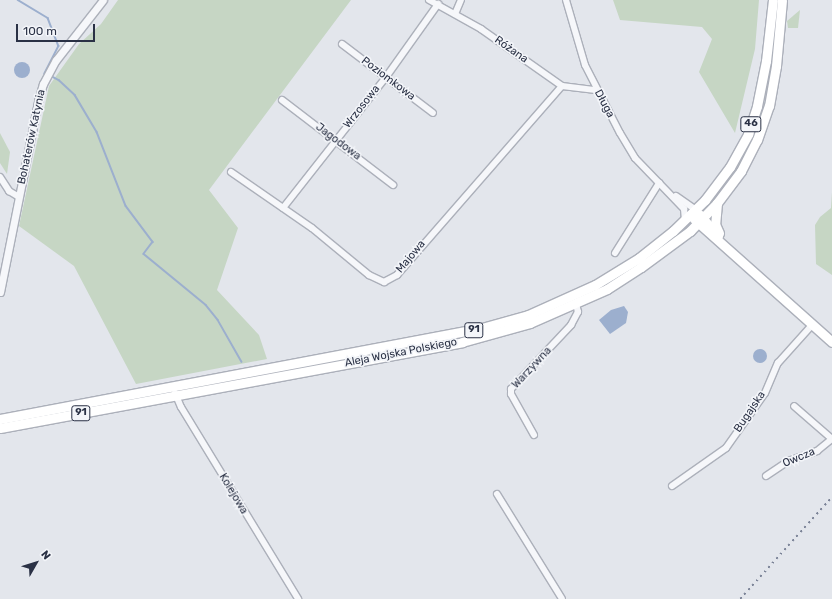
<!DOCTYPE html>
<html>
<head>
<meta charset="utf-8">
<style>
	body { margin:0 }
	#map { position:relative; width:832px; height:599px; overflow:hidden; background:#e3e6ec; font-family:Rubik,sans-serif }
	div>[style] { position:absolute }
	.green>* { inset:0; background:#c6d6c4 }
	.water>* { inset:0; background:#9cafce }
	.round { border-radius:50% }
	.stream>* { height:1.5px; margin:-0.75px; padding:0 0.75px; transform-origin:0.75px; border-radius:0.75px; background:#9cafce }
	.roads { filter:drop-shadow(1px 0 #acb0ba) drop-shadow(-1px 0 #acb0ba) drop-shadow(0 1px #acb0ba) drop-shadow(0 -1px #acb0ba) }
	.minor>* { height:6px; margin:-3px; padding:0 3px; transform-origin:3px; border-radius:3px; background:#f6f7fa }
	.tertiary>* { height:7px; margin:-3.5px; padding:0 3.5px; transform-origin:3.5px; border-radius:3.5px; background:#f6f7fa }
	.primary>* { height:9px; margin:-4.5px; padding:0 4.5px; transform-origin:4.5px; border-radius:4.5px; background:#fff }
	.rail>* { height:1.5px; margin-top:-0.75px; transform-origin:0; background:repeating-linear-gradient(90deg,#7b8397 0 2px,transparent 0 6px) }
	span { translate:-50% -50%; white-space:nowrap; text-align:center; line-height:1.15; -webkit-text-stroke:3.5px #f3f5f9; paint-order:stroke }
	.shield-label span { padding:1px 3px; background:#f3f5f9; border:1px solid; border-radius:3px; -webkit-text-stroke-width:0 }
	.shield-label { font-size:10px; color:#2a3145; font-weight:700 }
	.street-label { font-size:11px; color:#2a3145 }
	.north { position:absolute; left:16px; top:543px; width:40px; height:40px; -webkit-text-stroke:3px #f3f5f9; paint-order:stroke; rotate:51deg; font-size:11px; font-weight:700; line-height:16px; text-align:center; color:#2a3145 }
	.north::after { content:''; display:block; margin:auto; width:14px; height:18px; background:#2a3145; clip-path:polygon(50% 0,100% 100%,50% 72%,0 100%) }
	.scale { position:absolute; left:16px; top:24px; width:79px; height:18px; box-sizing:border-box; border:2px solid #2a3145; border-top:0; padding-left:5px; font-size:12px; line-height:14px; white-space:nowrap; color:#2a3145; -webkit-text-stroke:3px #f3f5f9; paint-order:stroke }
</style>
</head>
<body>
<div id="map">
	<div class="green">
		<i style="clip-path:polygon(118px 0,351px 0,209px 190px,238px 228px,217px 290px,259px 335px,267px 359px,136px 384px,74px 266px,19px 226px,49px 86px,79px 44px,101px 24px)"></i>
		<i style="clip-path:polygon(613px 0,759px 0,755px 49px,735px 133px,699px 72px,712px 39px,702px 27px,620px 20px)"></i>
		<i style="clip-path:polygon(800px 10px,798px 28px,788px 28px,787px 21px)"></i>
		<i style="clip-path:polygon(0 133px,10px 152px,7px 174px,0 163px)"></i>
		<i style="clip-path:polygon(832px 192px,832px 275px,816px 264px,815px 225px,820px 217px,831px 208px)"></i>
	</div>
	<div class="water">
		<i class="round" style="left:14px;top:62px;width:16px;height:16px"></i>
		<i style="clip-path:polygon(624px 306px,628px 312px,626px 323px,610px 334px,599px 320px,611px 310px)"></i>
		<i class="round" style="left:753px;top:349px;width:14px;height:14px"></i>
	</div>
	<div class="stream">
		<i style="left:18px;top:0;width:35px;rotate:31deg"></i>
		<i style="left:48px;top:18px;width:30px;rotate:69deg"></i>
		<i style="left:59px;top:46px;width:31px;rotate:117deg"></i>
		<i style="left:51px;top:76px;width:9px;rotate:27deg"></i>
		<i style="left:59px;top:80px;width:22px;rotate:43deg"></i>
		<i style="left:75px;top:95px;width:43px;rotate:59.3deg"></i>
		<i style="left:97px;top:132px;width:79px;rotate:68.6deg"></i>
		<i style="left:126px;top:206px;width:45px;rotate:53.1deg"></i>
		<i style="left:153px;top:242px;width:15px;rotate:127deg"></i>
		<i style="left:144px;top:254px;width:80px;rotate:39.4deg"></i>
		<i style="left:206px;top:305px;width:19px;rotate:51deg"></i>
		<i style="left:218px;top:320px;width:48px;rotate:60.3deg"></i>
	</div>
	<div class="roads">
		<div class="minor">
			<i style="left:429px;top:0;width:60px;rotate:29.1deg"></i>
			<i style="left:481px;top:29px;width:99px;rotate:35.1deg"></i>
			<i style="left:562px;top:86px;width:34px;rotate:7deg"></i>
			<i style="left:566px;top:0;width:68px;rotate:73.7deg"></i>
			<i style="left:585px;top:65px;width:76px;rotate:62.8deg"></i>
			<i style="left:620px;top:133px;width:29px;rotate:59deg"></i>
			<i style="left:635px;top:158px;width:71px;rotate:46.1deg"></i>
			<i style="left:684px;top:209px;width:11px;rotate:85deg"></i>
			<i style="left:455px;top:14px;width:15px;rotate:-67deg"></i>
			<i style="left:342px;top:44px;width:114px;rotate:37.2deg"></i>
			<i style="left:282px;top:100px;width:140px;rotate:37.4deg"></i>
			<i style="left:231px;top:172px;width:98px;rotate:34.7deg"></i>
			<i style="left:312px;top:228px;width:74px;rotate:39.5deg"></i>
			<i style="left:369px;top:275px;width:17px;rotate:25deg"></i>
			<i style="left:384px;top:282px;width:15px;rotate:-28deg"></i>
			<i style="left:397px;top:275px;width:251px;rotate:-48.9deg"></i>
			<i style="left:0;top:177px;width:17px;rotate:57deg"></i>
			<i style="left:9px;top:191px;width:12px;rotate:31deg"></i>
			<i style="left:676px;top:196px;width:24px;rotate:35deg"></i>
			<i style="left:283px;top:208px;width:167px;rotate:-51.8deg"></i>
			<i style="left:386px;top:77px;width:90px;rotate:-54.5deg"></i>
			<i style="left:615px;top:253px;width:83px;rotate:-57.8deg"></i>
			<i style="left:175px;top:393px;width:15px;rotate:67deg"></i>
			<i style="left:181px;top:407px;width:225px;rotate:58.6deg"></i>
			<i style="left:534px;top:435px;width:47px;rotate:-119.3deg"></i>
			<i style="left:511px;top:394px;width:5px;rotate:-90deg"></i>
			<i style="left:511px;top:389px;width:88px;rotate:-46.8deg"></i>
			<i style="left:571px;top:325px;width:15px;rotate:-62deg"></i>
			<i style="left:578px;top:312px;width:8px;rotate:-104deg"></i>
			<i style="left:766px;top:476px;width:27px;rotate:-34deg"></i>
			<i style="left:788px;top:461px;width:31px;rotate:-19deg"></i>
			<i style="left:817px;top:451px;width:19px;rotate:-39deg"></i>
			<i style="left:832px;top:439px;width:50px;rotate:-139deg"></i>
			<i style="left:672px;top:486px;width:66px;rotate:-35.1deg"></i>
			<i style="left:726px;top:448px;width:67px;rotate:-54.7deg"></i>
			<i style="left:765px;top:393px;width:33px;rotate:-67deg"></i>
			<i style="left:778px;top:363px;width:52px;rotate:-48.1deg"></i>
			<i style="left:497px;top:494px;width:123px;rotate:58.2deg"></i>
		</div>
		<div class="tertiary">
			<i style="left:0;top:292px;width:195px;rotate:-78.7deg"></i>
			<i style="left:38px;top:101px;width:18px;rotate:-74deg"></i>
			<i style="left:43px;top:84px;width:27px;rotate:-62deg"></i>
			<i style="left:56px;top:60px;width:76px;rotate:-51.9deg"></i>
		</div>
		<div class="primary">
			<i style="left:717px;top:203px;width:21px;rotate:95deg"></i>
			<i style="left:715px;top:224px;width:10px;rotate:66deg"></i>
			<i style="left:699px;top:214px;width:29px;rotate:49deg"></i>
			<i style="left:694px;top:219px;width:185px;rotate:41.7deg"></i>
			<i style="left:0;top:419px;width:486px;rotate:-10.7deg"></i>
			<i style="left:478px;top:329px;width:52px;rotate:-15.6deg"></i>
			<i style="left:528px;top:315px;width:73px;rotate:-24.1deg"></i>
			<i style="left:595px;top:285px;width:52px;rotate:-31.5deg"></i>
			<i style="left:639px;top:258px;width:43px;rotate:-38.5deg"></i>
			<i style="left:673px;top:231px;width:45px;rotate:-44.1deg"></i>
			<i style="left:705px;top:200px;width:41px;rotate:-52.9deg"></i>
			<i style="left:730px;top:167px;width:38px;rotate:-61deg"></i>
			<i style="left:748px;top:134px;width:29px;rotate:-72deg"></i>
			<i style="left:757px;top:106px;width:46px;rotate:-78.7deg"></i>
			<i style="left:766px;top:61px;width:61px;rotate:-83.5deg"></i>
			<i style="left:0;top:428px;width:470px;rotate:-10.5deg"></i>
			<i style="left:462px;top:342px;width:71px;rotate:-15.6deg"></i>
			<i style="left:530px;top:323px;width:84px;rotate:-23.8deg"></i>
			<i style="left:607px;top:289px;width:40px;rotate:-32.9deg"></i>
			<i style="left:641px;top:267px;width:61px;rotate:-36.3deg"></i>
			<i style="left:690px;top:231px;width:39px;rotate:-46deg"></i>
			<i style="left:717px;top:203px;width:40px;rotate:-53deg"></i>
			<i style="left:741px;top:171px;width:35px;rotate:-63deg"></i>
			<i style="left:757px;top:140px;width:36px;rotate:-71deg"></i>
			<i style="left:769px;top:106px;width:41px;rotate:-80.1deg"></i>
			<i style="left:776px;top:66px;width:66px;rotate:-84.8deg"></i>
		</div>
	</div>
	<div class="rail">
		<i style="left:740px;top:599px;width:137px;rotate:-48deg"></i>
	</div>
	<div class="shield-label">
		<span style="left:751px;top:124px">46</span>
		<span style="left:474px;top:330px">91</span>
		<span style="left:81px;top:413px">91</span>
	</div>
	<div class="street-label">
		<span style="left:511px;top:50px;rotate:35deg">Różana</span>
		<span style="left:388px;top:79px;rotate:37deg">Poziomkowa</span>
		<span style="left:604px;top:104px;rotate:62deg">Długa</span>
		<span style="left:362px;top:107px;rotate:-52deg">Wrzosowa</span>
		<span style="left:32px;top:137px;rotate:-78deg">Bohaterów Katynia</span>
		<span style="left:338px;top:142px;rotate:37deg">Jagodowa</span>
		<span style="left:411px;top:257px;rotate:-50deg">Majowa</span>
		<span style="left:401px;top:353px;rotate:-11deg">Aleja Wojska Polskiego</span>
		<span style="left:532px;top:368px;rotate:-47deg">Warzywna</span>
		<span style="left:750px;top:412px;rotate:-56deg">Bugajska</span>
		<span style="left:799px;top:458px;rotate:-23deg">Owcza</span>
		<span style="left:233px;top:494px;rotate:59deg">Kolejowa</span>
	</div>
	<div class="north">N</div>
	<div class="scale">100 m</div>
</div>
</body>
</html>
